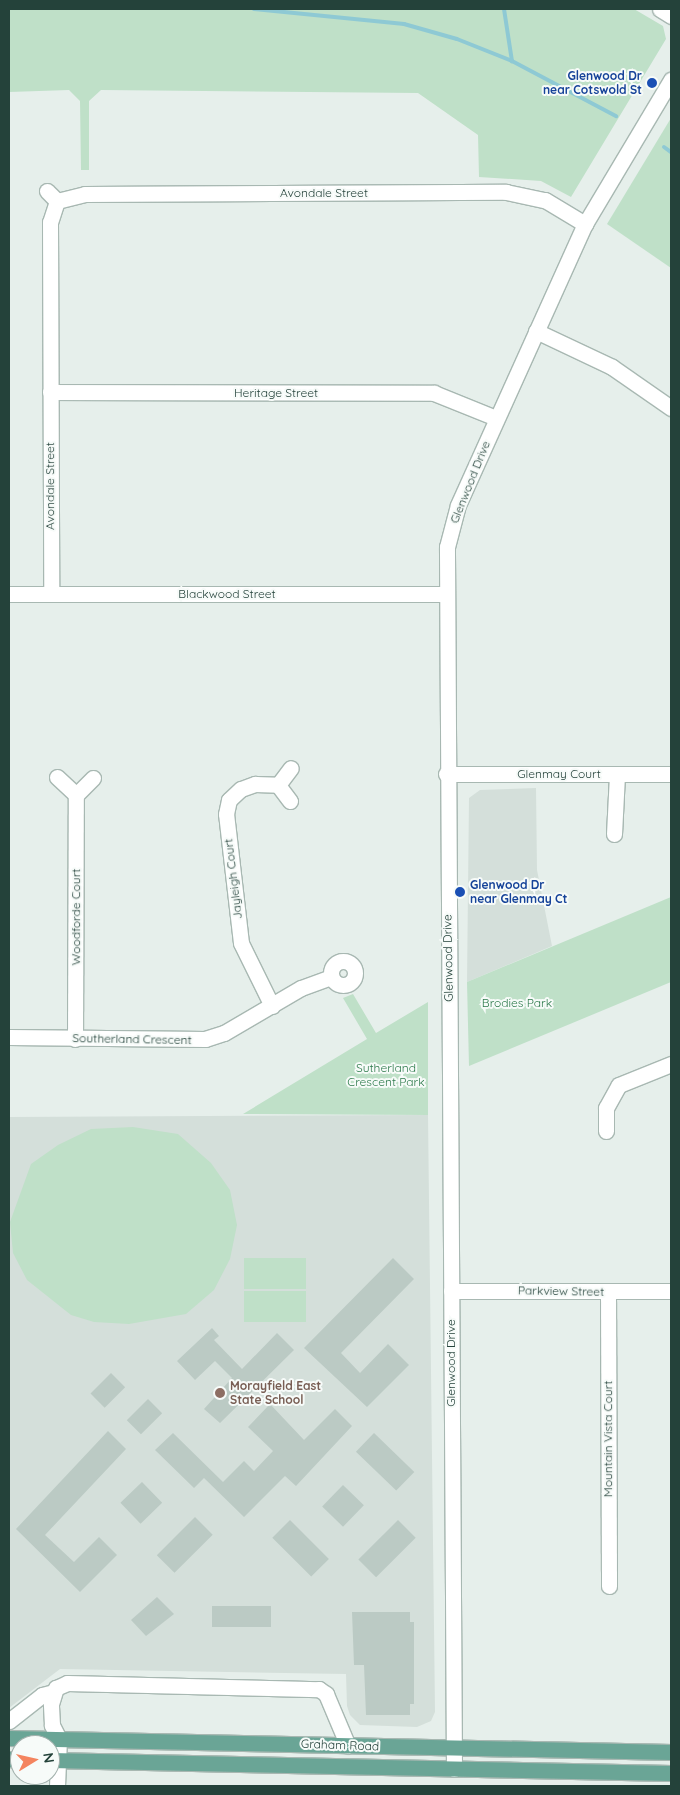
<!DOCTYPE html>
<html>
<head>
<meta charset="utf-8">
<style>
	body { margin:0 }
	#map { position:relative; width:680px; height:1795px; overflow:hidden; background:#e6efeb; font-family:Quicksand,sans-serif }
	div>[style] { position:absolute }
	.built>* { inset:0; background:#d4dfda }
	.green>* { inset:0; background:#bfe0c8; transform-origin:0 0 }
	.stream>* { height:4px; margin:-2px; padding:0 2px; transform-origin:2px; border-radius:2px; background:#8ec9d4 }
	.building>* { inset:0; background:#bbcac4; transform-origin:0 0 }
	.roads { filter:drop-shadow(1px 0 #a8b8b2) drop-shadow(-1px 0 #a8b8b2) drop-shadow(0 1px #a8b8b2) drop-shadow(0 -1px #a8b8b2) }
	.minor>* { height:15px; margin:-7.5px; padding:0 7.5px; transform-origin:7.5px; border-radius:7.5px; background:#fff }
	.minor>.ring { margin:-7.5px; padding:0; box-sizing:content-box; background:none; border:15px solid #fff; border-radius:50% }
	.major>* { height:15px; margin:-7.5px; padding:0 7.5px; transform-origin:7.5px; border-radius:7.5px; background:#6aa596 }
	.dots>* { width:14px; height:14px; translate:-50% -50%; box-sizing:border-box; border:2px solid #f7fbf9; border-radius:50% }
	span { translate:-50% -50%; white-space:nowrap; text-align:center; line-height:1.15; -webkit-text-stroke:4px #f7fbf9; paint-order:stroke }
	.transit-label { font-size:12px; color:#164399; font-weight:700 }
	.right { translate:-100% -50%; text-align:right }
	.left { translate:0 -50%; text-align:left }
	.street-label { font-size:12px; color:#24423a }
	.park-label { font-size:12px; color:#2d7a4b }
	.education-label { font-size:12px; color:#785e54; font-weight:700 }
	.frame { position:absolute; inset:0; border:10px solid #24423a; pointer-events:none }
	.north { position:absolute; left:10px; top:1735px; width:50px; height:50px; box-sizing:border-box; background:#f7fbf9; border:1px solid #a3b1ad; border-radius:50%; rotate:81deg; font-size:14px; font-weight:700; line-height:20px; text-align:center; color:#24423a }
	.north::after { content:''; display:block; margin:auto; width:18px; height:22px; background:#f4845f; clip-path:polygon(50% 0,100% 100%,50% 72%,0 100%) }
</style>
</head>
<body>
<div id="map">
	<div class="built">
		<i style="clip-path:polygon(536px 788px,537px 870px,552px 946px,467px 982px,469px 798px,480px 790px)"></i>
		<i style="clip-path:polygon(428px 1115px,435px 1712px,431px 1721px,417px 1727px,360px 1725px,350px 1715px,347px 1706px,346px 1674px,60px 1669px,9px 1708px,9px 1117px)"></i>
	</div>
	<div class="green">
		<i style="clip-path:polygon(9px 9px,634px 9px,663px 26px,666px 39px,571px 197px,541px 181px,479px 177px,478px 135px,418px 93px,101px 90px,89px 101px,89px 170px,81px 170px,80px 101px,69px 90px,9px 92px)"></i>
		<i style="clip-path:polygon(671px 118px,671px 268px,607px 224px)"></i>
		<i style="clip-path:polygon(671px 897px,671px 982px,469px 1066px,467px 982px)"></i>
		<i style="clip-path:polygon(353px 994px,376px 1033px,428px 1002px,428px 1115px,243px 1114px,367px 1039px,343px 998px)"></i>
		<i style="clip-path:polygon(133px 1127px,178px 1134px,211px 1163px,230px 1190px,237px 1225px,230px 1259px,214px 1290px,186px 1314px,129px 1324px,94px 1322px,71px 1315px,27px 1280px,13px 1253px,10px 1222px,31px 1164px,58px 1145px,91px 1129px)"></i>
		<i style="left:306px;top:1258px;width:31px;height:62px;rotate:90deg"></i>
		<i style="left:306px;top:1291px;width:31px;height:62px;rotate:90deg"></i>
	</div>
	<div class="stream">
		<i style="left:254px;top:9px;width:151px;rotate:5.7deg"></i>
		<i style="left:404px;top:24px;width:55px;rotate:15.8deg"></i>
		<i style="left:457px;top:39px;width:59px;rotate:21.8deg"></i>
		<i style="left:512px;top:61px;width:118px;rotate:27.9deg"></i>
		<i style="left:504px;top:9px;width:53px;rotate:81.3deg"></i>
		<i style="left:664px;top:147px;width:9px;rotate:36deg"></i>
	</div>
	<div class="building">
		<i style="clip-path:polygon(393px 1258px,414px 1279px,341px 1353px,360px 1373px,388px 1344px,409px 1365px,367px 1407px,304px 1348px)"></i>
		<i style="clip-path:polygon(212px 1328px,219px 1336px,214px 1340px,242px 1369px,277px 1333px,294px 1350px,220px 1423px,204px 1409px,232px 1378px,215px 1361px,195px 1380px,177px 1361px)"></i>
		<i style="left:111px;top:1373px;width:20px;height:29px;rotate:45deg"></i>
		<i style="left:148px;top:1399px;width:20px;height:30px;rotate:45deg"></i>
		<i style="clip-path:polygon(270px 1404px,304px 1440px,335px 1409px,352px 1426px,296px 1486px,285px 1476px,244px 1517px,204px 1478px,194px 1488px,155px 1450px,173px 1433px,223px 1482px,244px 1461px,254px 1471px,273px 1451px,248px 1427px)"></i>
		<i style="clip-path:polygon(108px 1431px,126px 1449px,45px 1535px,74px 1562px,99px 1537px,117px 1555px,80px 1592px,16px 1529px)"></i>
		<i style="left:374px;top:1433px;width:56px;height:26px;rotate:44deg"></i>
		<i style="left:142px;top:1482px;width:29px;height:30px;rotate:46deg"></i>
		<i style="left:343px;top:1485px;width:29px;height:30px;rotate:44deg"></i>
		<i style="left:195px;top:1517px;width:25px;height:54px;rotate:45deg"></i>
		<i style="left:290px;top:1520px;width:55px;height:25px;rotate:45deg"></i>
		<i style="left:398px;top:1520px;width:25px;height:56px;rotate:45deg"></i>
		<i style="clip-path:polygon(157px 1597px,174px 1614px,146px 1636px,131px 1620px)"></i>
		<i style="left:212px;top:1606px;width:59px;height:21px"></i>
		<i style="clip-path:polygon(352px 1612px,410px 1612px,410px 1622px,414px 1622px,414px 1704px,410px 1704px,410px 1715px,366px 1715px,364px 1665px,354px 1665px)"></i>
	</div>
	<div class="roads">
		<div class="minor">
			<i style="left:660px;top:9px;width:13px;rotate:32deg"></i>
			<i style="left:47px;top:191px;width:14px;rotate:45deg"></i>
			<i style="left:57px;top:201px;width:22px;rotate:108deg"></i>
			<i style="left:50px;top:222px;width:372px;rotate:89.8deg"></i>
			<i style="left:57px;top:201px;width:29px;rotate:-14deg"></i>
			<i style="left:85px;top:194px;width:421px;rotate:-0.3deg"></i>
			<i style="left:506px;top:192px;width:40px;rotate:12deg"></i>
			<i style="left:545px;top:200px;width:47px;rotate:31deg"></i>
			<i style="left:536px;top:331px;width:84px;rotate:25.3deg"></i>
			<i style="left:612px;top:367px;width:72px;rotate:34.8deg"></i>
			<i style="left:50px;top:392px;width:384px;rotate:0.1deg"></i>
			<i style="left:434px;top:393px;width:67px;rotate:22deg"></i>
			<i style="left:9px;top:594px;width:436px"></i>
			<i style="left:446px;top:774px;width:225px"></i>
			<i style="left:57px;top:777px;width:26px;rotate:43deg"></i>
			<i style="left:76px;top:795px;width:24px;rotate:-45deg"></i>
			<i style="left:290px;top:801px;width:20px;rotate:-127deg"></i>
			<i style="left:278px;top:785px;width:21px;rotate:-53deg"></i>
			<i style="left:614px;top:834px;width:60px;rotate:-87.1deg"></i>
			<i class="ring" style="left:331px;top:961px;width:9px;height:9px"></i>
			<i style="left:272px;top:1006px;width:70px;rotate:-116.2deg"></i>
			<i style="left:241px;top:943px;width:130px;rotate:-96.6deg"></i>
			<i style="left:226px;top:814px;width:14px;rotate:-78deg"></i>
			<i style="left:229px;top:800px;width:16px;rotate:-43deg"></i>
			<i style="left:241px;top:789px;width:15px;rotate:-20deg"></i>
			<i style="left:255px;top:784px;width:23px;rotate:2deg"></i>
			<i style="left:9px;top:1037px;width:196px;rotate:0.6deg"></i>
			<i style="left:205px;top:1039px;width:20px;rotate:-18deg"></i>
			<i style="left:224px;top:1033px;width:89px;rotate:-30.3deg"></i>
			<i style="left:301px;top:988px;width:32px;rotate:-20deg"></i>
			<i style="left:75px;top:1039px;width:244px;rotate:-89.8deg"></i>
			<i style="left:606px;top:1131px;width:23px;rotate:-90deg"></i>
			<i style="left:606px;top:1108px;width:26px;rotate:-61deg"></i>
			<i style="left:619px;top:1085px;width:56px;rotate:-22deg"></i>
			<i style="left:451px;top:1291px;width:220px"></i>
			<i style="left:608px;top:1292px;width:294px;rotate:89.8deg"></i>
			<i style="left:9px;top:1721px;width:42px;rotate:-38.2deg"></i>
			<i style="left:42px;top:1695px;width:12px;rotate:-14deg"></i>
			<i style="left:454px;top:1769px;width:1222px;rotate:-90.33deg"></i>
			<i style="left:447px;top:547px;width:43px;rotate:-75.3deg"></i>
			<i style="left:458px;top:505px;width:308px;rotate:-65.7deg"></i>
			<i style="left:585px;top:224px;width:168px;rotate:-59.2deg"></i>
			<i style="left:57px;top:1786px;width:47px;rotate:-87.6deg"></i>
			<i style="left:59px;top:1739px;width:16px;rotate:-117deg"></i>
			<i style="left:52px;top:1725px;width:21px;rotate:-93deg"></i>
			<i style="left:51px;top:1704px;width:17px;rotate:-73deg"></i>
			<i style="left:56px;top:1688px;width:12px;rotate:-24deg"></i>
			<i style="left:67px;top:1683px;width:252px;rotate:1.4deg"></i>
			<i style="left:319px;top:1689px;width:9px;rotate:36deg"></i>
			<i style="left:326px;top:1694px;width:56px;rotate:67.1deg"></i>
		</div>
		<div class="major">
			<i style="left:9px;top:1738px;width:662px;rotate:1.21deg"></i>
			<i style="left:9px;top:1759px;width:11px;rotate:5deg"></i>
			<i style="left:50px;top:1760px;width:621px;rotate:1.2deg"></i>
		</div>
	</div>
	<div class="dots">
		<i style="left:652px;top:83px;background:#1a4fb4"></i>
		<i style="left:460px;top:892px;background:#1a4fb4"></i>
		<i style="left:220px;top:1393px;background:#8d6e63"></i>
	</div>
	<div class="transit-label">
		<span class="right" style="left:642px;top:83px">Glenwood Dr<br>near Cotswold St</span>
		<span class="left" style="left:470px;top:892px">Glenwood Dr<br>near Glenmay Ct</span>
	</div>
	<div class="street-label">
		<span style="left:324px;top:193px">Avondale Street</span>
		<span style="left:276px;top:393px">Heritage Street</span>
		<span style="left:470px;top:482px;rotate:-68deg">Glenwood Drive</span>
		<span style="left:50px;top:486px;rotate:-90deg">Avondale Street</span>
		<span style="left:227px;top:594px">Blackwood Street</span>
		<span style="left:559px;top:774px">Glenmay Court</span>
		<span style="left:233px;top:879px;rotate:-97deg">Jayleigh Court</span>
		<span style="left:76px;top:917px;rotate:-90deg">Woodforde Court</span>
		<span style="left:448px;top:958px;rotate:-91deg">Glenwood Drive</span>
		<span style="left:132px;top:1039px;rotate:1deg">Southerland Crescent</span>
		<span style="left:561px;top:1291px;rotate:1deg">Parkview Street</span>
		<span style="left:451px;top:1363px;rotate:-90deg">Glenwood Drive</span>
		<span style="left:608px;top:1439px;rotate:-90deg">Mountain Vista Court</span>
		<span style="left:340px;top:1745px;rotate:2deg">Graham Road</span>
	</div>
	<div class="park-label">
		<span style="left:517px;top:1003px">Brodies Park</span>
		<span style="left:386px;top:1075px">Sutherland<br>Crescent Park</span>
	</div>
	<div class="education-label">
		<span class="left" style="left:230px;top:1393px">Morayfield East<br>State School</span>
	</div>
	<div class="frame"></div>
	<div class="north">N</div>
</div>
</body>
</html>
